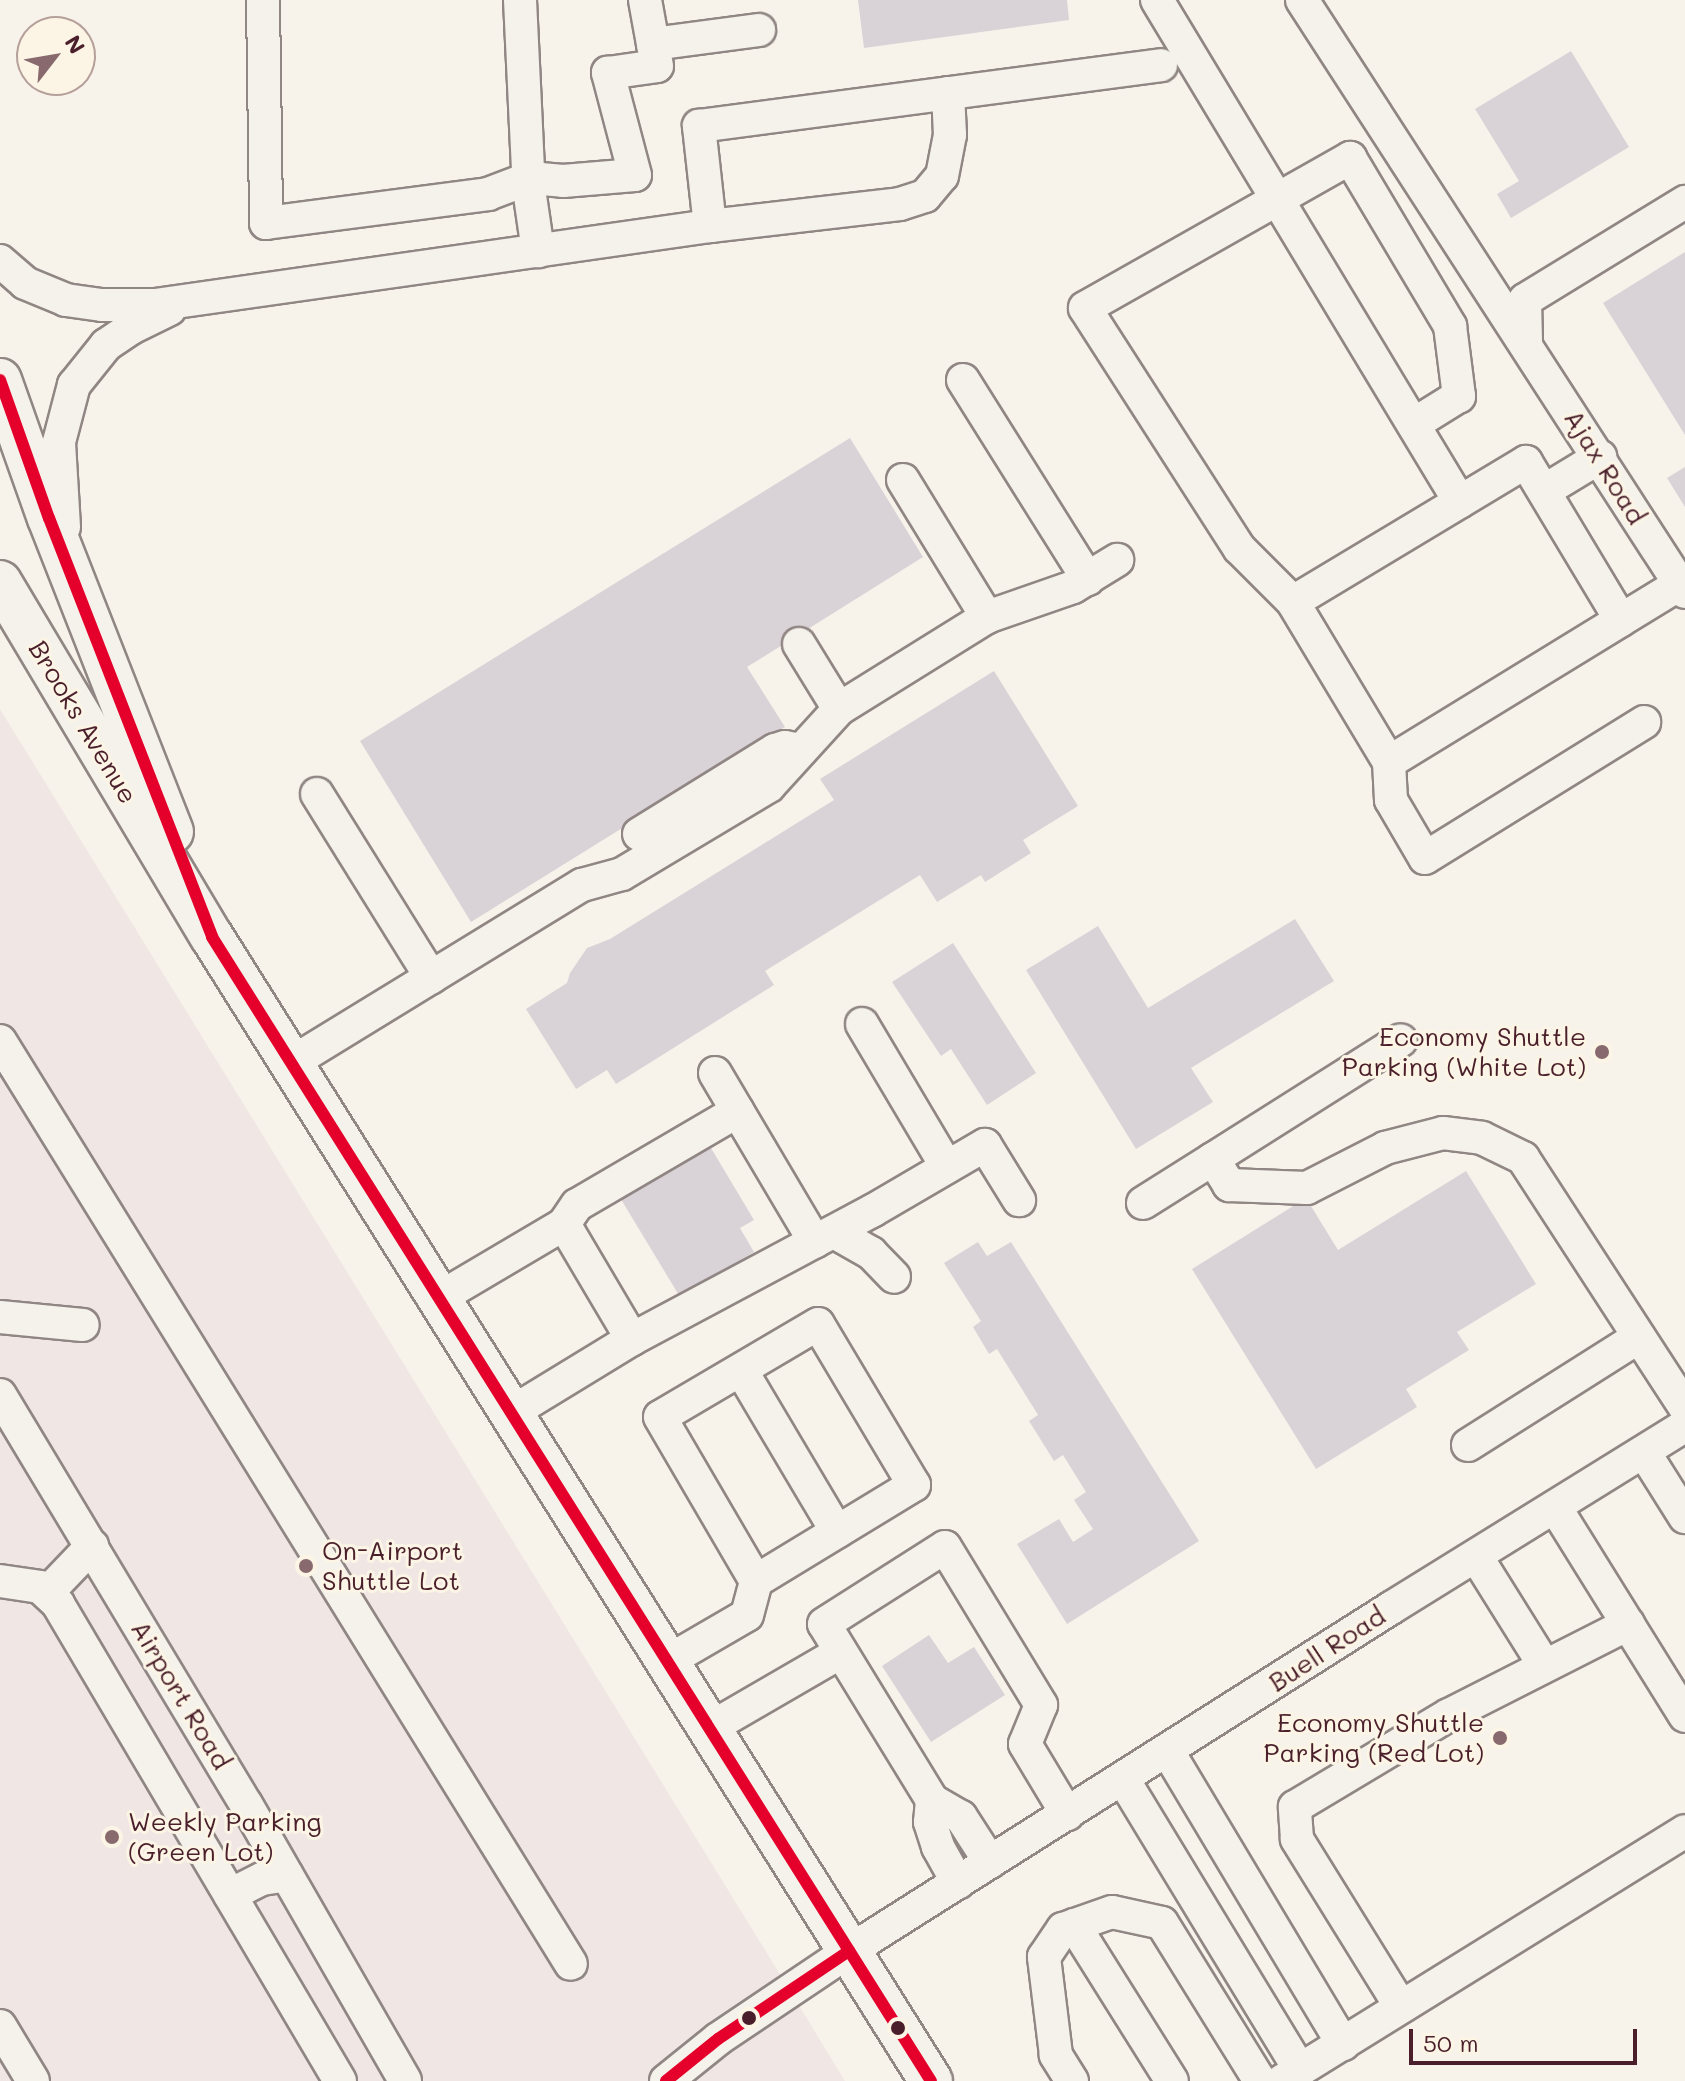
<!DOCTYPE html>
<html>
<head>
<meta charset="utf-8">
<style>
	body { margin:0 }
	#map { position:relative; width:1685px; height:2081px; overflow:hidden; background:#f7f3ea; font-family:Mali,sans-serif }
	div>[style] { position:absolute }
	.built>* { inset:0; background:#f0e7e5 }
	.building>* { inset:0; background:#d9d3d8 }
	.roads { filter:drop-shadow(2px 0 #908684) drop-shadow(-2px 0 #908684) drop-shadow(0 2px #908684) drop-shadow(0 -2px #908684) }
	.minor>* { height:32px; margin:-16px; padding:0 16px; transform-origin:16px; border-radius:16px; background:#f5f2ec }
	.major>* { height:42px; margin:-21px; padding:0 21px; transform-origin:21px; border-radius:21px; background:#f5f2ec }
	.bus-1>* { height:12px; margin:-6px; padding:0 6px; transform-origin:6px; border-radius:6px; background:#e4002b }
	.dots>* { width:22px; height:22px; translate:-50% -50%; box-sizing:border-box; border:4px solid #fcf5e5; border-radius:50% }
	span { translate:-50% -50%; white-space:nowrap; text-align:center; line-height:1.15; -webkit-text-stroke:6px #fcf5e5; paint-order:stroke }
	.street-label { font-size:26px; color:#4a1f2b }
	.poi-label { font-size:26px; color:#4a1f2b }
	.right { translate:-100% -50%; text-align:right }
	.left { translate:0 -50%; text-align:left }
	.north { position:absolute; left:16px; top:16px; width:80px; height:80px; box-sizing:border-box; background:#fcf5e5; border:2px solid #b59f9b; border-radius:50%; rotate:59deg; font-size:22px; font-weight:700; line-height:32px; text-align:center; color:#4a1f2b }
	.north::after { content:''; display:block; margin:auto; width:28px; height:36px; background:#87696e; clip-path:polygon(50% 0,100% 100%,50% 72%,0 100%) }
	.scale { position:absolute; left:1409px; top:2029px; width:228px; height:36px; box-sizing:border-box; border:4px solid #4a1f2b; border-top:0; padding-left:10px; font-size:24px; line-height:28px; white-space:nowrap; color:#4a1f2b; -webkit-text-stroke:6px #fcf5e5; paint-order:stroke }
</style>
</head>
<body>
<div id="map">
	<div class="built">
		<i style="clip-path:polygon(0 709px,775px 1966px,845px 2081px,0 2081px)"></i>
	</div>
	<div class="building">
		<i style="clip-path:polygon(858px 0,1067px 0,1069px 20px,864px 48px)"></i>
		<i style="clip-path:polygon(1571px 51px,1629px 147px,1511px 218px,1497px 194px,1519px 181px,1475px 109px)"></i>
		<i style="clip-path:polygon(1685px 252px,1685px 435px,1603px 303px)"></i>
		<i style="clip-path:polygon(850px 438px,923px 557px,747px 667px,785px 727px,471px 922px,360px 741px)"></i>
		<i style="clip-path:polygon(1685px 467px,1685px 507px,1667px 478px)"></i>
		<i style="clip-path:polygon(994px 671px,1078px 806px,1023px 840px,1031px 853px,985px 882px,981px 875px,937px 902px,920px 875px,765px 971px,774px 985px,616px 1084px,607px 1070px,576px 1089px,526px 1009px,567px 983px,570px 973px,587px 948px,610px 939px,834px 800px,820px 779px)"></i>
		<i style="clip-path:polygon(1295px 919px,1334px 981px,1191px 1068px,1213px 1102px,1136px 1149px,1026px 970px,1098px 926px,1148px 1008px)"></i>
		<i style="clip-path:polygon(953px 943px,1036px 1073px,987px 1105px,951px 1049px,941px 1056px,892px 982px)"></i>
		<i style="clip-path:polygon(708px 1143px,754px 1220px,740px 1228px,754px 1252px,680px 1297px,619px 1196px)"></i>
		<i style="clip-path:polygon(1466px 1171px,1536px 1284px,1457px 1332px,1469px 1350px,1406px 1389px,1417px 1407px,1316px 1469px,1192px 1269px,1306px 1198px,1338px 1250px)"></i>
		<i style="clip-path:polygon(978px 1242px,987px 1256px,1011px 1242px,1199px 1541px,1067px 1624px,1017px 1544px,1059px 1519px,1073px 1542px,1093px 1529px,1074px 1500px,1086px 1492px,1063px 1455px,1054px 1461px,1029px 1421px,1038px 1415px,997px 1349px,989px 1354px,973px 1327px,981px 1321px,944px 1263px)"></i>
		<i style="clip-path:polygon(929px 1635px,948px 1663px,974px 1647px,1005px 1695px,931px 1742px,882px 1666px)"></i>
	</div>
	<div class="roads">
		<div class="minor">
			<i style="left:263px;top:0;width:223px;rotate:89.2deg"></i>
			<i style="left:266px;top:223px;width:224px;rotate:-7.4deg"></i>
			<i style="left:488px;top:194px;width:45px;rotate:-20.9deg"></i>
			<i style="left:530px;top:178px;width:33px;rotate:5deg"></i>
			<i style="left:563px;top:181px;width:72px;rotate:-4.8deg"></i>
			<i style="left:635px;top:175px;width:106px;rotate:-104.8deg"></i>
			<i style="left:608px;top:73px;width:49px;rotate:-8.1deg"></i>
			<i style="left:657px;top:66px;width:67px;rotate:-100.3deg"></i>
			<i style="left:520px;top:0;width:189px;rotate:87.3deg"></i>
			<i style="left:529px;top:189px;width:63px;rotate:81.7deg"></i>
			<i style="left:1157px;top:0;width:586px;rotate:58.89deg"></i>
			<i style="left:1302px;top:0;width:705px;rotate:57.1deg"></i>
			<i style="left:653px;top:44px;width:107px;rotate:-7.5deg"></i>
			<i style="left:710px;top:226px;width:101px;rotate:-96.3deg"></i>
			<i style="left:699px;top:126px;width:466px;rotate:-7.5deg"></i>
			<i style="left:0;top:261px;width:33px;rotate:41deg"></i>
			<i style="left:25px;top:283px;width:44px;rotate:22.5deg"></i>
			<i style="left:66px;top:300px;width:36px;rotate:8deg"></i>
			<i style="left:102px;top:305px;width:53px"></i>
			<i style="left:155px;top:305px;width:561px;rotate:-8.1deg"></i>
			<i style="left:710px;top:226px;width:191px;rotate:-6.6deg"></i>
			<i style="left:900px;top:204px;width:26px;rotate:-18deg"></i>
			<i style="left:925px;top:196px;width:26px;rotate:-50deg"></i>
			<i style="left:942px;top:176px;width:42px;rotate:-79deg"></i>
			<i style="left:950px;top:135px;width:42px;rotate:-92.7deg"></i>
			<i style="left:1526px;top:341px;width:41px;rotate:-91.4deg"></i>
			<i style="left:1525px;top:300px;width:188px;rotate:-31.5deg"></i>
			<i style="left:963px;top:380px;width:235px;rotate:57.9deg"></i>
			<i style="left:1526px;top:462px;width:184px;rotate:59deg"></i>
			<i style="left:1621px;top:620px;width:272px;rotate:148.5deg"></i>
			<i style="left:1389px;top:762px;width:187px;rotate:-121deg"></i>
			<i style="left:1293px;top:602px;width:272px;rotate:-31deg"></i>
			<i style="left:903px;top:480px;width:161px;rotate:58.5deg"></i>
			<i style="left:1544px;top:491px;width:66px;rotate:-31.3deg"></i>
			<i style="left:64px;top:527px;width:85px;rotate:-93.4deg"></i>
			<i style="left:59px;top:442px;width:59px;rotate:-75.3deg"></i>
			<i style="left:74px;top:385px;width:51px;rotate:-51.3deg"></i>
			<i style="left:106px;top:345px;width:30px;rotate:-34deg"></i>
			<i style="left:131px;top:328px;width:43px;rotate:-26deg"></i>
			<i style="left:1293px;top:602px;width:76px;rotate:-135deg"></i>
			<i style="left:1239px;top:548px;width:285px;rotate:-122.7deg"></i>
			<i style="left:1085px;top:308px;width:305px;rotate:-29.5deg"></i>
			<i style="left:1350px;top:158px;width:196px;rotate:59.2deg"></i>
			<i style="left:1450px;top:326px;width:71px;rotate:82.7deg"></i>
			<i style="left:1459px;top:396px;width:53px;rotate:148.1deg"></i>
			<i style="left:1621px;top:620px;width:69px;rotate:-31.4deg"></i>
			<i style="left:799px;top:644px;width:76px;rotate:58.4deg"></i>
			<i style="left:1389px;top:762px;width:38px;rotate:87deg"></i>
			<i style="left:1391px;top:800px;width:67px;rotate:59.6deg"></i>
			<i style="left:1425px;top:858px;width:258px;rotate:-31.8deg"></i>
			<i style="left:317px;top:794px;width:216px;rotate:58.1deg"></i>
			<i style="left:639px;top:834px;width:160px;rotate:-31.7deg"></i>
			<i style="left:775px;top:750px;width:10px;rotate:-17deg"></i>
			<i style="left:785px;top:747px;width:15px;rotate:11deg"></i>
			<i style="left:862px;top:1024px;width:166px;rotate:59.3deg"></i>
			<i style="left:0;top:1041px;width:1085px;rotate:58.26deg"></i>
			<i style="left:291px;top:1063px;width:341px;rotate:-31.5deg"></i>
			<i style="left:582px;top:885px;width:41px;rotate:-15.4deg"></i>
			<i style="left:622px;top:874px;width:171px;rotate:-30.9deg"></i>
			<i style="left:769px;top:786px;width:104px;rotate:-47.7deg"></i>
			<i style="left:839px;top:709px;width:174px;rotate:-31.9deg"></i>
			<i style="left:987px;top:617px;width:91px;rotate:-19.2deg"></i>
			<i style="left:1073px;top:587px;width:52px;rotate:-31.5deg"></i>
			<i style="left:715px;top:1073px;width:196px;rotate:59.4deg"></i>
			<i style="left:1213px;top:1159px;width:222px;rotate:-32.3deg"></i>
			<i style="left:1143px;top:1203px;width:83px;rotate:-32.2deg"></i>
			<i style="left:1213px;top:1159px;width:31px;rotate:58deg"></i>
			<i style="left:1229px;top:1185px;width:78px;rotate:2.2deg"></i>
			<i style="left:1307px;top:1188px;width:88px;rotate:-27.1deg"></i>
			<i style="left:1385px;top:1148px;width:60px;rotate:-14.5deg"></i>
			<i style="left:1443px;top:1133px;width:39px;rotate:7deg"></i>
			<i style="left:1482px;top:1138px;width:46px;rotate:26deg"></i>
			<i style="left:1523px;top:1158px;width:297px;rotate:57deg"></i>
			<i style="left:564px;top:1224px;width:23px;rotate:-56deg"></i>
			<i style="left:577px;top:1205px;width:186px;rotate:-30.3deg"></i>
			<i style="left:834px;top:1232px;width:43px;rotate:29.6deg"></i>
			<i style="left:871px;top:1253px;width:33px;rotate:46deg"></i>
			<i style="left:439px;top:1298px;width:145px;rotate:-30.6deg"></i>
			<i style="left:564px;top:1224px;width:134px;rotate:59.4deg"></i>
			<i style="left:632px;top:1339px;width:142px;rotate:148.6deg"></i>
			<i style="left:0;top:1317px;width:83px;rotate:5.5deg"></i>
			<i style="left:632px;top:1339px;width:272px;rotate:-28.1deg"></i>
			<i style="left:872px;top:1211px;width:131px;rotate:-30.3deg"></i>
			<i style="left:985px;top:1145px;width:65px;rotate:58.3deg"></i>
			<i style="left:741px;top:1370px;width:188px;rotate:59.3deg"></i>
			<i style="left:0;top:1395px;width:477px;rotate:59deg"></i>
			<i style="left:246px;top:1804px;width:319px;rotate:60.1deg"></i>
			<i style="left:1468px;top:1445px;width:202px;rotate:-32.3deg"></i>
			<i style="left:1644px;top:1452px;width:77px;rotate:57.8deg"></i>
			<i style="left:1555px;top:1507px;width:246px;rotate:58.1deg"></i>
			<i style="left:1476px;top:1556px;width:128px;rotate:58deg"></i>
			<i style="left:0;top:1581px;width:40px;rotate:8.5deg"></i>
			<i style="left:40px;top:1587px;width:25px;rotate:43deg"></i>
			<i style="left:58px;top:1604px;width:554px;rotate:59.41deg"></i>
			<i style="left:48px;top:1592px;width:64px;rotate:-46.3deg"></i>
			<i style="left:668px;top:1661px;width:91px;rotate:-30.2deg"></i>
			<i style="left:747px;top:1615px;width:35px;rotate:-75deg"></i>
			<i style="left:756px;top:1581px;width:185px;rotate:-31.3deg"></i>
			<i style="left:914px;top:1485px;width:187px;rotate:-120.8deg"></i>
			<i style="left:818px;top:1324px;width:183px;rotate:149.5deg"></i>
			<i style="left:660px;top:1417px;width:190px;rotate:59.7deg"></i>
			<i style="left:710px;top:1728px;width:151px;rotate:-30.1deg"></i>
			<i style="left:1167px;top:1750px;width:343px;rotate:59.1deg"></i>
			<i style="left:1123px;top:1779px;width:341px;rotate:58.7deg"></i>
			<i style="left:932px;top:1800px;width:22px;rotate:95deg"></i>
			<i style="left:930px;top:1822px;width:26px;rotate:72deg"></i>
			<i style="left:938px;top:1847px;width:41px;rotate:60.9deg"></i>
			<i style="left:990px;top:1862px;width:54px;rotate:-122.8deg"></i>
			<i style="left:961px;top:1817px;width:34px;rotate:-150deg"></i>
			<i style="left:932px;top:1800px;width:206px;rotate:-121.5deg"></i>
			<i style="left:824px;top:1624px;width:143px;rotate:-32.5deg"></i>
			<i style="left:945px;top:1547px;width:185px;rotate:58.7deg"></i>
			<i style="left:1041px;top:1705px;width:42px;rotate:112.3deg"></i>
			<i style="left:1025px;top:1744px;width:82px;rotate:59deg"></i>
			<i style="left:230px;top:1895px;width:36px;rotate:-27deg"></i>
			<i style="left:262px;top:1879px;width:25px;rotate:-9deg"></i>
			<i style="left:1074px;top:1925px;width:184px;rotate:57.9deg"></i>
			<i style="left:1401px;top:2007px;width:198px;rotate:-121.8deg"></i>
			<i style="left:1297px;top:1839px;width:32px;rotate:-94deg"></i>
			<i style="left:1295px;top:1807px;width:179px;rotate:-30.9deg"></i>
			<i style="left:1449px;top:1715px;width:201px;rotate:-26.9deg"></i>
			<i style="left:0;top:2026px;width:64px;rotate:59deg"></i>
			<i style="left:666px;top:2081px;width:67px;rotate:-38.9deg"></i>
			<i style="left:718px;top:2039px;width:158px;rotate:-33.9deg"></i>
			<i style="left:849px;top:1951px;width:641px;rotate:-32.33deg"></i>
			<i style="left:1391px;top:1608px;width:346px;rotate:-31.8deg"></i>
			<i style="left:1072px;top:2081px;width:31px;rotate:-122deg"></i>
			<i style="left:1056px;top:2055px;width:99px;rotate:-97deg"></i>
			<i style="left:1044px;top:1957px;width:34px;rotate:-56deg"></i>
			<i style="left:1063px;top:1929px;width:52px;rotate:-19.1deg"></i>
			<i style="left:1112px;top:1912px;width:51px;rotate:12.4deg"></i>
			<i style="left:1162px;top:1923px;width:186px;rotate:58.2deg"></i>
			<i style="left:1282px;top:2081px;width:474px;rotate:-31.8deg"></i>
		</div>
		<div class="major">
			<i style="left:0;top:380px;width:146px;rotate:70.5deg"></i>
			<i style="left:49px;top:518px;width:337px;rotate:68.6deg"></i>
			<i style="left:0;top:582px;width:413px;rotate:59.2deg"></i>
			<i style="left:212px;top:937px;width:1351px;rotate:57.85deg"></i>
		</div>
	</div>
	<div class="bus-1">
		<i style="left:0;top:380px;width:146px;rotate:70.5deg"></i>
		<i style="left:49px;top:518px;width:450px;rotate:68.7deg"></i>
		<i style="left:212px;top:937px;width:1351px;rotate:57.85deg"></i>
		<i style="left:666px;top:2081px;width:67px;rotate:-38.9deg"></i>
		<i style="left:718px;top:2039px;width:158px;rotate:-33.9deg"></i>
	</div>
	<div class="dots">
		<i style="left:1602px;top:1052px;background:#87696e"></i>
		<i style="left:306px;top:1566px;background:#87696e"></i>
		<i style="left:1500px;top:1738px;background:#87696e"></i>
		<i style="left:112px;top:1837px;background:#87696e"></i>
		<i style="left:749px;top:2018px;background:#4a1f2b"></i>
		<i style="left:898px;top:2028px;background:#4a1f2b"></i>
	</div>
	<div class="street-label">
		<span style="left:1605px;top:467px;rotate:58deg">Ajax Road</span>
		<span style="left:83px;top:722px;rotate:59deg">Brooks Avenue</span>
		<span style="left:1327px;top:1649px;rotate:-33deg">Buell Road</span>
		<span style="left:181px;top:1695px;rotate:59deg">Airport Road</span>
	</div>
	<div class="poi-label">
		<span class="right" style="left:1586px;top:1052px">Economy Shuttle<br>Parking (White Lot)</span>
		<span class="left" style="left:322px;top:1566px">On-Airport<br>Shuttle Lot</span>
		<span class="right" style="left:1484px;top:1738px">Economy Shuttle<br>Parking (Red Lot)</span>
		<span class="left" style="left:128px;top:1837px">Weekly Parking<br>(Green Lot)</span>
	</div>
	<div class="north">N</div>
	<div class="scale">50 m</div>
</div>
</body>
</html>
